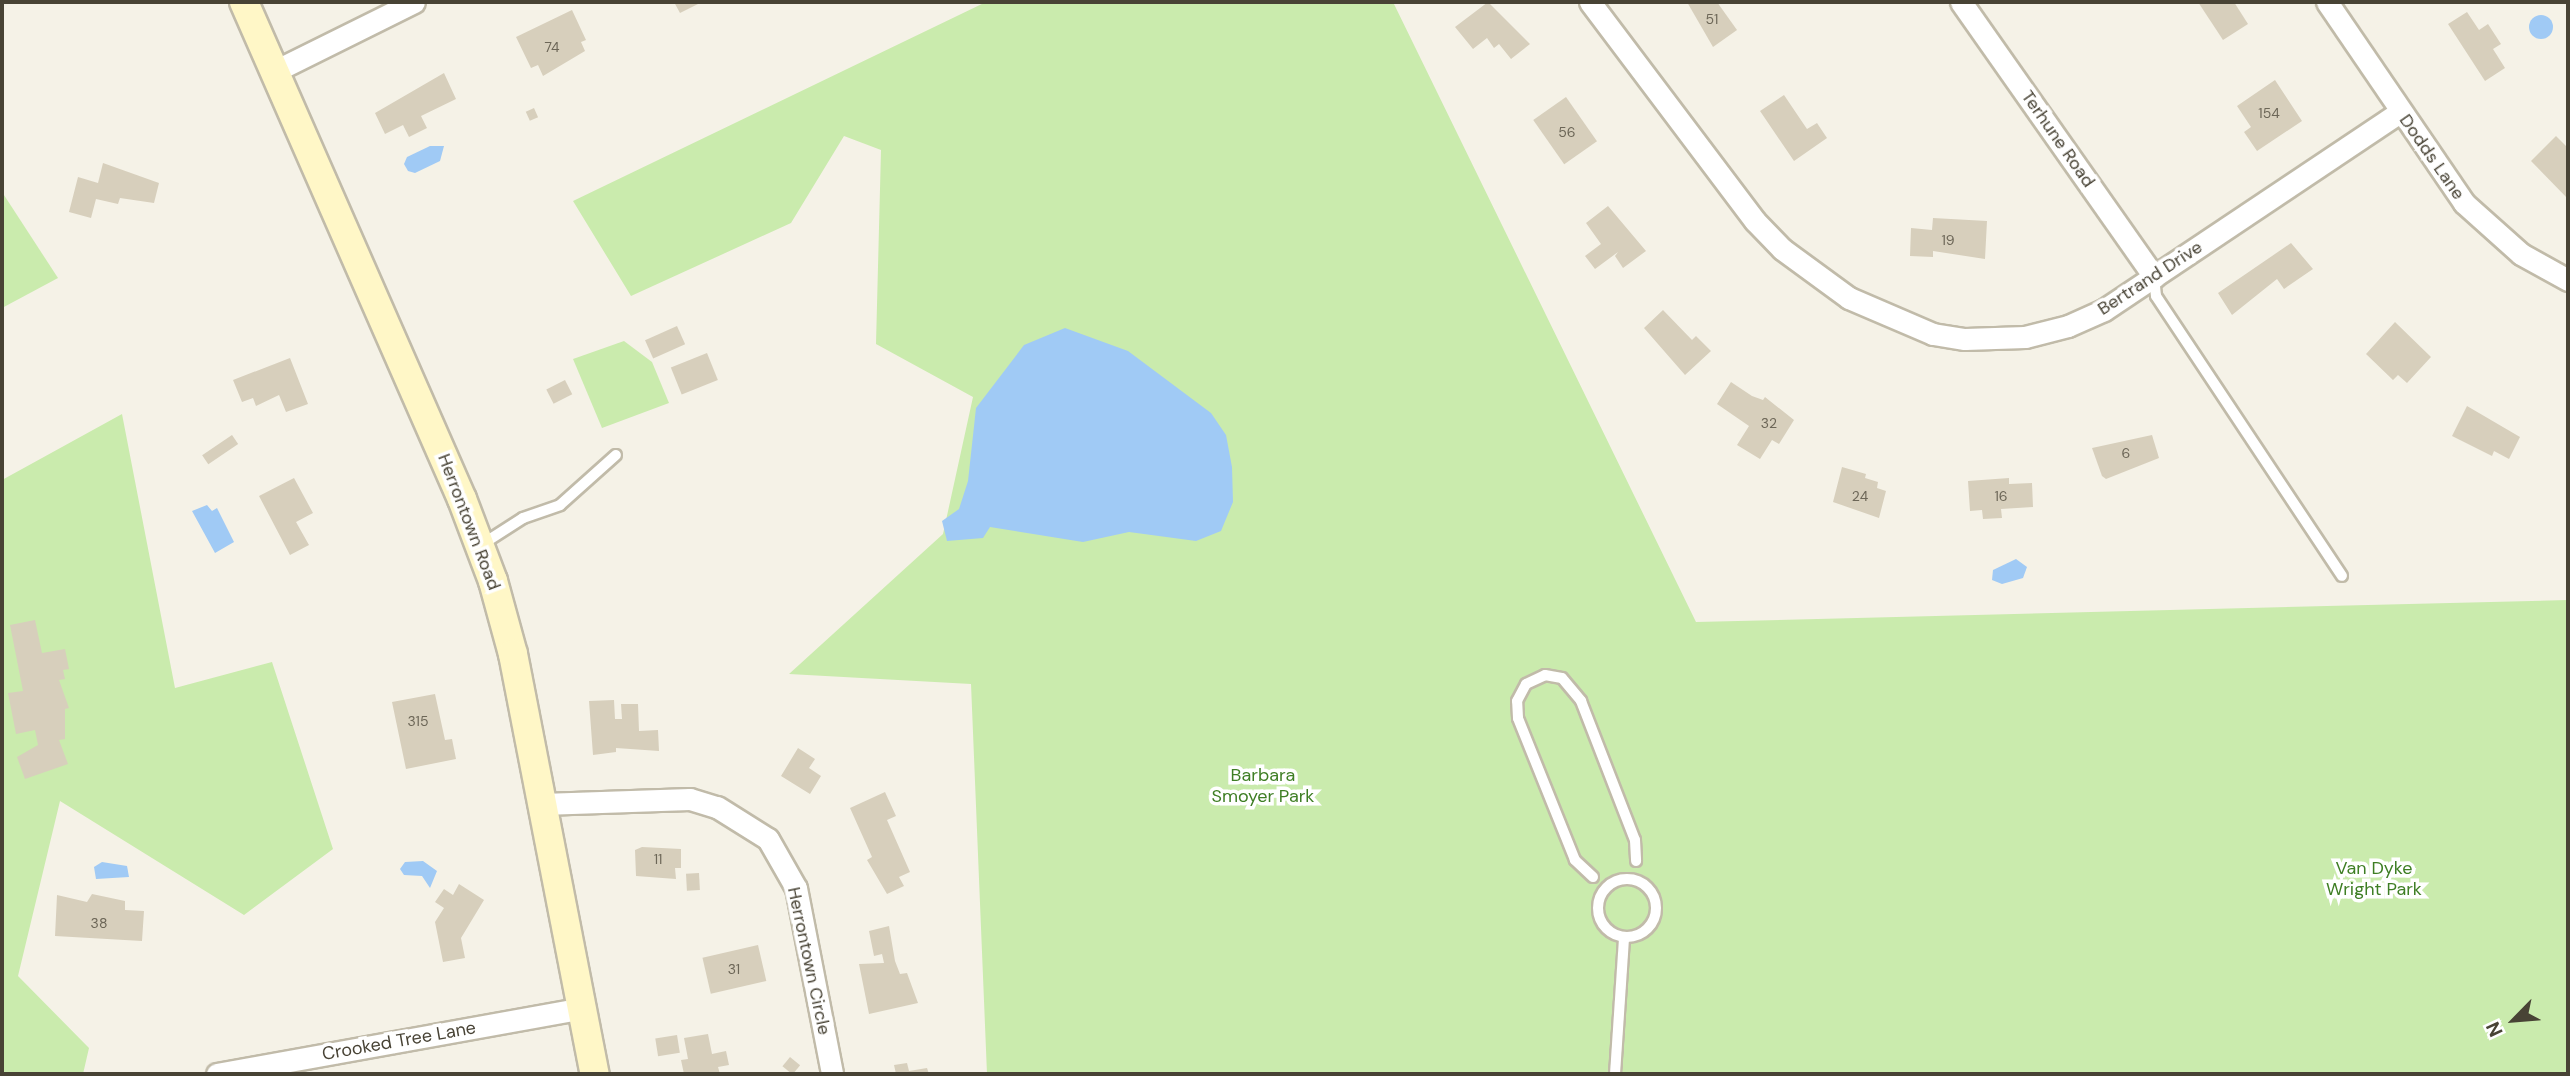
<!DOCTYPE html>
<html>
<head>
<meta charset="utf-8">
<style>
	body { margin:0 }
	#map { position:relative; width:2570px; height:1076px; overflow:hidden; background:#f5f2e7; font-family:"DM Sans",sans-serif }
	div>[style] { position:absolute }
	.green>* { inset:0; background:#caebad }
	.water>* { inset:0; background:#a0caf5 }
	.round { border-radius:50% }
	.building>* { inset:0; background:#d7cfbc; transform-origin:0 0 }
	.roads { filter:drop-shadow(2px 0 #c1bba9) drop-shadow(-2px 0 #c1bba9) drop-shadow(0 2px #c1bba9) drop-shadow(0 -2px #c1bba9) }
	.lane>* { height:10px; margin:-5px; padding:0 5px; transform-origin:5px; border-radius:5px; background:#fff }
	.lane>.ring { margin:-5px; padding:0; box-sizing:content-box; background:none; border:10px solid #fff; border-radius:50% }
	.street>* { height:21px; margin:-10.5px; padding:0 10.5px; transform-origin:10.5px; border-radius:10.5px; background:#fff }
	.secondary>* { height:28px; margin:-14px; padding:0 14px; transform-origin:14px; border-radius:14px; background:#fff7c7 }
	span { translate:-50% -50%; white-space:nowrap; text-align:center; line-height:1.15; -webkit-text-stroke:7px #fff; paint-order:stroke }
	.number-label { font-size:14px; color:#6c6657 }
	.number-label span { -webkit-text-stroke-width:0 }
	.street-label { font-size:18px; color:#484335 }
	.park-label { font-size:18px; color:#3e7e24 }
	.frame { position:absolute; inset:0; border:4px solid #484335; pointer-events:none }
	.north { position:absolute; left:2479px; top:985px; width:70px; height:70px; -webkit-text-stroke:5px #fff; paint-order:stroke; rotate:245deg; font-size:19px; font-weight:700; line-height:28px; text-align:center; color:#484335 }
	.north::after { content:''; display:block; margin:auto; width:24px; height:32px; background:#484335; clip-path:polygon(50% 0,100% 100%,50% 72%,0 100%) }
</style>
</head>
<body>
<div id="map">
	<div class="green">
		<i style="clip-path:polygon(986px 2px,1393px 2px,1696px 622px,2568px 600px,2568px 1074px,987px 1074px,971px 684px,789px 674px,943px 534px,973px 397px,876px 344px,881px 150px,844px 136px,791px 223px,631px 296px,573px 201px)"></i>
		<i style="clip-path:polygon(2px 192px,58px 278px,2px 308px)"></i>
		<i style="clip-path:polygon(624px 341px,652px 362px,669px 403px,602px 428px,573px 359px)"></i>
		<i style="clip-path:polygon(122px 414px,175px 688px,272px 662px,333px 849px,244px 915px,60px 801px,18px 976px,89px 1048px,83px 1074px,2px 1074px,2px 480px)"></i>
	</div>
	<div class="water">
		<i class="round" style="left:2529px;top:15px;width:24px;height:24px"></i>
		<i style="clip-path:polygon(430px 146px,444px 146px,440px 161px,415px 173px,408px 171px,404px 164px,407px 157px)"></i>
		<i style="clip-path:polygon(1065px 328px,1128px 351px,1211px 413px,1226px 435px,1232px 467px,1233px 502px,1221px 531px,1196px 541px,1129px 532px,1083px 542px,990px 527px,983px 538px,947px 541px,942px 521px,959px 509px,968px 481px,976px 408px,1024px 345px)"></i>
		<i style="clip-path:polygon(207px 505px,212px 511px,217px 508px,234px 542px,215px 553px,192px 511px)"></i>
		<i style="clip-path:polygon(2016px 559px,2027px 567px,2023px 578px,2002px 584px,1992px 580px,1993px 570px)"></i>
		<i style="clip-path:polygon(423px 861px,437px 871px,430px 888px,422px 876px,404px 875px,400px 869px,405px 862px)"></i>
		<i style="clip-path:polygon(102px 862px,127px 866px,129px 877px,96px 879px,94px 867px)"></i>
	</div>
	<div class="building">
		<i style="clip-path:polygon(667px 2px,697px 2px,698px 4px,680px 13px,674px 2px)"></i>
		<i style="clip-path:polygon(1488px 2px,1530px 44px,1511px 59px,1499px 44px,1494px 48px,1487px 38px,1473px 49px,1455px 27px)"></i>
		<i style="clip-path:polygon(1687px 2px,1717px 2px,1737px 30px,1713px 47px)"></i>
		<i style="clip-path:polygon(2198px 2px,2234px 2px,2248px 24px,2223px 40px)"></i>
		<i style="clip-path:polygon(572px 10px,586px 40px,581px 42px,585px 51px,543px 76px,538px 65px,531px 68px,516px 37px)"></i>
		<i style="clip-path:polygon(2467px 12px,2479px 30px,2488px 24px,2501px 44px,2493px 49px,2505px 68px,2485px 81px,2448px 24px)"></i>
		<i style="clip-path:polygon(444px 73px,456px 99px,421px 116px,427px 128px,409px 137px,403px 125px,385px 134px,375px 113px)"></i>
		<i style="clip-path:polygon(2275px 80px,2302px 121px,2257px 151px,2244px 132px,2251px 127px,2237px 106px)"></i>
		<i style="clip-path:polygon(1784px 95px,1807px 129px,1817px 123px,1827px 138px,1794px 161px,1760px 111px)"></i>
		<i style="left:1566px;top:97px;width:54px;height:40px;rotate:55deg"></i>
		<i style="left:534px;top:108px;width:10px;height:9px;rotate:66deg"></i>
		<i style="clip-path:polygon(2556px 136px,2568px 148px,2568px 199px,2531px 161px)"></i>
		<i style="clip-path:polygon(103px 163px,159px 183px,154px 203px,120px 198px,118px 204px,96px 199px,91px 218px,69px 212px,78px 177px,98px 183px)"></i>
		<i style="clip-path:polygon(1608px 206px,1646px 251px,1623px 268px,1615px 256px,1618px 252px,1595px 269px,1585px 256px,1601px 244px,1586px 223px)"></i>
		<i style="clip-path:polygon(1933px 218px,1987px 221px,1985px 259px,1933px 251px,1933px 257px,1910px 256px,1911px 228px,1932px 230px)"></i>
		<i style="clip-path:polygon(2291px 243px,2313px 269px,2284px 289px,2277px 279px,2232px 315px,2218px 293px)"></i>
		<i style="clip-path:polygon(1663px 310px,1692px 340px,1696px 336px,1711px 351px,1685px 375px,1644px 328px)"></i>
		<i style="clip-path:polygon(2395px 322px,2431px 357px,2407px 383px,2398px 375px,2393px 380px,2366px 354px)"></i>
		<i style="left:677px;top:326px;width:20px;height:35px;rotate:66deg"></i>
		<i style="left:707px;top:353px;width:29px;height:39px;rotate:68deg"></i>
		<i style="clip-path:polygon(290px 358px,308px 404px,286px 412px,279px 395px,256px 406px,253px 398px,242px 402px,233px 380px)"></i>
		<i style="left:565px;top:380px;width:16px;height:21px;rotate:63deg"></i>
		<i style="clip-path:polygon(1731px 382px,1752px 396px,1763px 400px,1765px 397px,1794px 420px,1779px 444px,1772px 440px,1760px 459px,1737px 445px,1749px 426px,1717px 404px)"></i>
		<i style="clip-path:polygon(2467px 406px,2520px 437px,2509px 459px,2494px 451px,2492px 456px,2452px 436px)"></i>
		<i style="left:232px;top:435px;width:11px;height:36px;rotate:56deg"></i>
		<i style="clip-path:polygon(2152px 435px,2159px 458px,2106px 479px,2102px 476px,2092px 448px)"></i>
		<i style="clip-path:polygon(1842px 467px,1866px 474px,1865px 478px,1878px 482px,1877px 488px,1886px 491px,1879px 518px,1833px 502px)"></i>
		<i style="clip-path:polygon(294px 478px,313px 513px,296px 522px,309px 545px,290px 555px,259px 496px)"></i>
		<i style="clip-path:polygon(2009px 478px,2009px 484px,2032px 483px,2033px 507px,2001px 509px,2002px 518px,1983px 519px,1982px 510px,1970px 511px,1968px 481px)"></i>
		<i style="clip-path:polygon(35px 620px,42px 653px,65px 649px,69px 669px,63px 670px,65px 679px,59px 680px,69px 708px,65px 709px,65px 739px,59px 740px,68px 764px,25px 779px,17px 757px,38px 745px,35px 730px,16px 734px,8px 693px,23px 691px,10px 625px)"></i>
		<i style="clip-path:polygon(435px 694px,445px 740px,452px 739px,456px 759px,406px 769px,392px 702px)"></i>
		<i style="clip-path:polygon(614px 700px,615px 719px,622px 719px,621px 704px,638px 704px,639px 731px,658px 730px,659px 751px,616px 748px,616px 752px,593px 755px,589px 701px)"></i>
		<i style="clip-path:polygon(798px 748px,815px 759px,809px 768px,821px 776px,810px 794px,781px 776px)"></i>
		<i style="clip-path:polygon(885px 792px,896px 816px,887px 820px,910px 872px,899px 877px,904px 886px,887px 894px,867px 860px,872px 857px,850px 808px)"></i>
		<i style="clip-path:polygon(642px 847px,681px 849px,681px 868px,675px 868px,676px 879px,636px 876px,635px 850px)"></i>
		<i style="left:699px;top:873px;width:17px;height:13px;rotate:87deg"></i>
		<i style="clip-path:polygon(459px 884px,484px 900px,461px 938px,465px 958px,443px 962px,435px 922px,444px 908px,435px 902px,444px 889px,453px 895px)"></i>
		<i style="clip-path:polygon(92px 894px,125px 901px,125px 910px,144px 911px,142px 941px,55px 936px,57px 895px,87px 902px)"></i>
		<i style="clip-path:polygon(889px 926px,895px 961px,900px 974px,907px 973px,918px 1003px,869px 1014px,859px 964px,884px 963px,882px 954px,874px 956px,869px 931px)"></i>
		<i style="left:758px;top:945px;width:37px;height:57px;rotate:77deg"></i>
		<i style="clip-path:polygon(708px 1034px,712px 1054px,726px 1051px,729px 1065px,718px 1067px,720px 1074px,684px 1074px,681px 1060px,688px 1059px,684px 1038px)"></i>
		<i style="left:677px;top:1035px;width:18px;height:22px;rotate:81deg"></i>
		<i style="left:790px;top:1057px;width:13px;height:12px;rotate:39deg"></i>
		<i style="clip-path:polygon(907px 1063px,909px 1071px,927px 1068px,929px 1074px,896px 1074px,894px 1065px)"></i>
	</div>
	<div class="roads">
		<div class="lane">
			<i style="left:2154px;top:277px;width:19px;rotate:84deg"></i>
			<i style="left:2156px;top:296px;width:336px;rotate:56.4deg"></i>
			<i style="left:481px;top:545px;width:50px;rotate:-32.7deg"></i>
			<i style="left:523px;top:518px;width:39px;rotate:-19deg"></i>
			<i style="left:560px;top:505px;width:75px;rotate:-41.8deg"></i>
			<i style="left:1593px;top:877px;width:25px;rotate:-137deg"></i>
			<i style="left:1575px;top:860px;width:153px;rotate:-111.9deg"></i>
			<i style="left:1518px;top:718px;width:17px;rotate:-93deg"></i>
			<i style="left:1517px;top:701px;width:19px;rotate:-62deg"></i>
			<i style="left:1526px;top:684px;width:21px;rotate:-25deg"></i>
			<i style="left:1545px;top:675px;width:17px;rotate:10deg"></i>
			<i style="left:1562px;top:678px;width:30px;rotate:50deg"></i>
			<i style="left:1581px;top:701px;width:149px;rotate:68.8deg"></i>
			<i style="left:1635px;top:840px;width:21px;rotate:87deg"></i>
			<i class="ring" style="left:1598px;top:879px;width:48px;height:48px"></i>
			<i style="left:1615px;top:1074px;width:134px;rotate:-86.2deg"></i>
		</div>
		<div class="street">
			<i style="left:1590px;top:2px;width:274px;rotate:53deg"></i>
			<i style="left:1755px;top:221px;width:39px;rotate:46deg"></i>
			<i style="left:1782px;top:249px;width:83px;rotate:36.2deg"></i>
			<i style="left:1849px;top:298px;width:91px;rotate:23.2deg"></i>
			<i style="left:1933px;top:334px;width:32px;rotate:9deg"></i>
			<i style="left:1965px;top:339px;width:60px;rotate:-1.9deg"></i>
			<i style="left:2025px;top:337px;width:44px;rotate:-14.3deg"></i>
			<i style="left:2068px;top:326px;width:39px;rotate:-24deg"></i>
			<i style="left:2104px;top:310px;width:356px;rotate:-33.8deg"></i>
			<i style="left:1961px;top:2px;width:336px;rotate:54.9deg"></i>
			<i style="left:2327px;top:2px;width:243px;rotate:55.7deg"></i>
			<i style="left:2464px;top:203px;width:76px;rotate:41.8deg"></i>
			<i style="left:2521px;top:254px;width:54px;rotate:29deg"></i>
			<i style="left:275px;top:71px;width:155px;rotate:-26.4deg"></i>
			<i style="left:542px;top:804px;width:148px;rotate:-1.9deg"></i>
			<i style="left:690px;top:799px;width:28px;rotate:17deg"></i>
			<i style="left:717px;top:807px;width:60px;rotate:32.1deg"></i>
			<i style="left:768px;top:839px;width:56px;rotate:60.3deg"></i>
			<i style="left:796px;top:888px;width:189px;rotate:79deg"></i>
			<i style="left:217px;top:1074px;width:371px;rotate:-10.2deg"></i>
		</div>
		<div class="secondary">
			<i style="left:244px;top:2px;width:543px;rotate:66.32deg"></i>
			<i style="left:462px;top:499px;width:88px;rotate:69.3deg"></i>
			<i style="left:493px;top:581px;width:76px;rotate:74.7deg"></i>
			<i style="left:513px;top:654px;width:428px;rotate:79deg"></i>
		</div>
	</div>
	<div class="number-label">
		<span style="left:1712px;top:19px">51</span>
		<span style="left:552px;top:47px">74</span>
		<span style="left:2269px;top:113px">154</span>
		<span style="left:1567px;top:132px">56</span>
		<span style="left:1948px;top:240px">19</span>
		<span style="left:1769px;top:423px">32</span>
		<span style="left:2126px;top:453px">6</span>
		<span style="left:1860px;top:496px">24</span>
		<span style="left:2001px;top:496px">16</span>
		<span style="left:418px;top:721px">315</span>
		<span style="left:658px;top:859px">11</span>
		<span style="left:99px;top:923px">38</span>
		<span style="left:734px;top:969px">31</span>
	</div>
	<div class="street-label">
		<span style="left:2058px;top:139px;rotate:55deg">Terhune Road</span>
		<span style="left:2432px;top:157px;rotate:55deg">Dodds Lane</span>
		<span style="left:2150px;top:278px;rotate:-33deg">Bertrand Drive</span>
		<span style="left:469px;top:522px;rotate:69deg">Herrontown Road</span>
		<span style="left:809px;top:961px;rotate:78deg">Herrontown Circle</span>
		<span style="left:399px;top:1041px;rotate:-10deg">Crooked Tree Lane</span>
	</div>
	<div class="park-label">
		<span style="left:1263px;top:786px">Barbara<br>Smoyer Park</span>
		<span style="left:2374px;top:879px">Van Dyke<br>Wright Park</span>
	</div>
	<div class="frame"></div>
	<div class="north">N</div>
</div>
</body>
</html>
